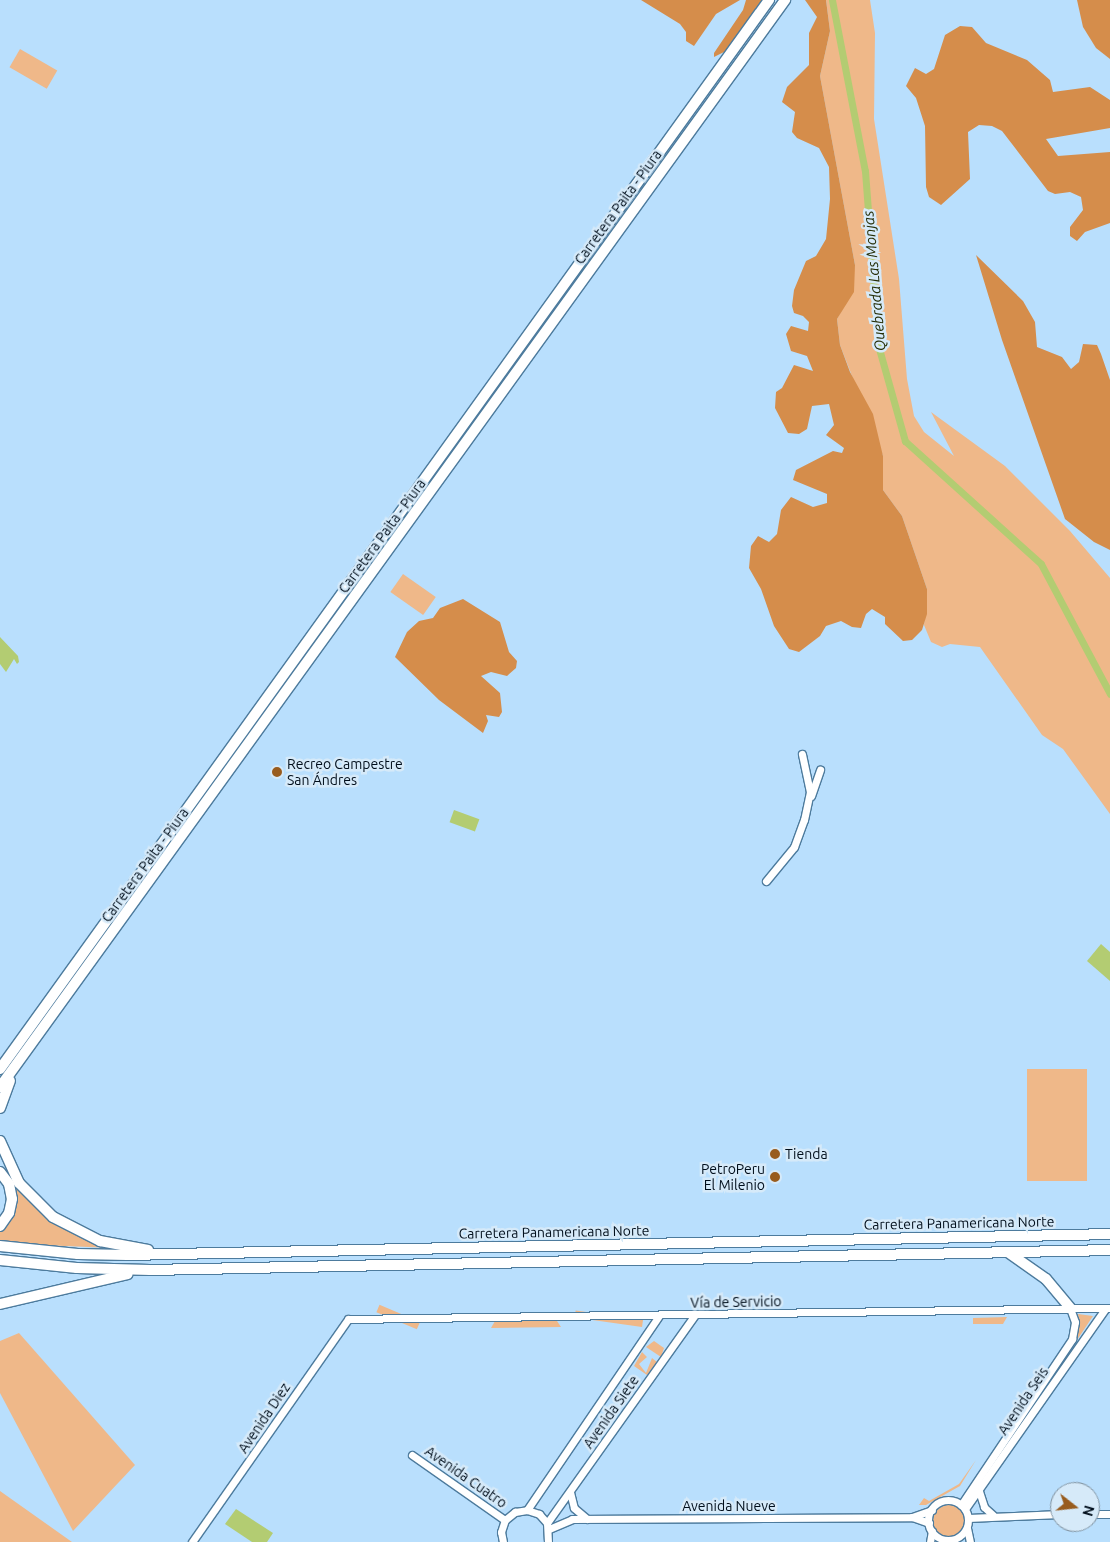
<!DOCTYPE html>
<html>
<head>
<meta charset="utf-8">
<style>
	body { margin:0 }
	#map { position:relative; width:1110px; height:1542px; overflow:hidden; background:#b9dffd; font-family:Ubuntu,sans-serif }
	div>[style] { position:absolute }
	.green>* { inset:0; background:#efb889; transform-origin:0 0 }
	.round { border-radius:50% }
	.forest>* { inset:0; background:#d58d4b }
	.water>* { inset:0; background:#b3cc72; transform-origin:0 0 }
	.canal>* { height:7px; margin:-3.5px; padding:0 3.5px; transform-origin:3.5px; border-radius:3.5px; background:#b3cc72 }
	.roads { filter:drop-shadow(1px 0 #4d7b9d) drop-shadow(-1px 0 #4d7b9d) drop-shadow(0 1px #4d7b9d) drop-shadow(0 -1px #4d7b9d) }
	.minor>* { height:7px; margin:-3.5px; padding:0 3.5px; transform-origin:3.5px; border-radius:3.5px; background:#fff }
	.minor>.ring { margin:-3.5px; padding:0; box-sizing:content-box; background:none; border:7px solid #fff; border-radius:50% }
	.highway>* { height:10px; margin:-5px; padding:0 5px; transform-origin:5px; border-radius:5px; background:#fff }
	.dots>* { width:14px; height:14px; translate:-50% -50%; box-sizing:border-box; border:2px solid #d6eaf9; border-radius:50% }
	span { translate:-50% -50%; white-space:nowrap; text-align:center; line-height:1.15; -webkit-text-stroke:5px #d6eaf9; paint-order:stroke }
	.street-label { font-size:14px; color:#000e1b }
	.poi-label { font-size:14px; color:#000e1b }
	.left { translate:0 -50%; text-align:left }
	.right { translate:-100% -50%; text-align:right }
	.water-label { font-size:15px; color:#252e07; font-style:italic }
	.north { position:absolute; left:1050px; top:1482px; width:50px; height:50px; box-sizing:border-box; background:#d6eaf9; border:1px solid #8092a0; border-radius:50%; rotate:106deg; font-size:14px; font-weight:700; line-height:20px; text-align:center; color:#000e1b }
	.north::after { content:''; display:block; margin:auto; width:18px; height:22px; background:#985c1e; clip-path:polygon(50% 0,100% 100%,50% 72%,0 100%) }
</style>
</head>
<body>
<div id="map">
	<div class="green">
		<i style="clip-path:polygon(826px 0,870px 0,875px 33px,874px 119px,899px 279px,907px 379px,914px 416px,924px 432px,954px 456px,931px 412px,1005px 466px,1070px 531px,1110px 578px,1110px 814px,1063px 749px,1042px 735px,980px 647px,950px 644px,942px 647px,931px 642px,924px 625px,927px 589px,902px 516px,883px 490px,883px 456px,840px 345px,837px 319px,844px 306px,855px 265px,820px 76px,830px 31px)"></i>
		<i style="left:20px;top:49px;width:43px;height:21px;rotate:30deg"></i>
		<i style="left:403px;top:574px;width:40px;height:22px;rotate:35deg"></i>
		<i style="left:1027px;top:1069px;width:60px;height:112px"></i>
		<i style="clip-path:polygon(14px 1182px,36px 1207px,65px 1229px,112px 1248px,41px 1245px,0 1240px,0 1231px,15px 1210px)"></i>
		<i style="clip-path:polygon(1078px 1314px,1093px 1316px,1075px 1343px,1079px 1326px)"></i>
		<i style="clip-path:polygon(1007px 1317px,1003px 1324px,973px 1324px,973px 1318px)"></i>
		<i style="left:643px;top:1320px;width:7px;height:68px;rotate:98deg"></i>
		<i style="clip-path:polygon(495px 1321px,557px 1321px,561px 1327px,491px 1328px)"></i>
		<i style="left:420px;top:1322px;width:8px;height:44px;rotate:113deg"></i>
		<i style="clip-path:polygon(19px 1333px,135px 1465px,73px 1531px,0 1393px,0 1341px)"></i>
		<i style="clip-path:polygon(654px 1341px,664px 1348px,661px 1357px,646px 1347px)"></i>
		<i style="clip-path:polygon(642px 1352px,647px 1357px,639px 1364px,646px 1373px,652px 1358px,657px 1362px,647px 1375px,634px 1366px)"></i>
		<i style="clip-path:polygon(976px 1460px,960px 1486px,926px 1505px,919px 1505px,924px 1498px,929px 1501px,959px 1484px)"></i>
		<i style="clip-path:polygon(0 1491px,72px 1542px,0 1542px)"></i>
		<i class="round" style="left:933px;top:1505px;width:32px;height:32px"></i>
	</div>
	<div class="forest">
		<i style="clip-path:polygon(641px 0,740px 0,716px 14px,694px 46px,686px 41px,686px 32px,680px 24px)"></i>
		<i style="clip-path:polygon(746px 0,763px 0,728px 50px,714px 57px,714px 53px,743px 10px)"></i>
		<i style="clip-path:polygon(805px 0,826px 0,830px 31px,820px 76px,855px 265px,854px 292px,837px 319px,840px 345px,850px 372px,873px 414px,883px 456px,883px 490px,902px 516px,927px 589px,927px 614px,922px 630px,912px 640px,903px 641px,885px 624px,885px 617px,872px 609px,866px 614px,861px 628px,852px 627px,841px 621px,826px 626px,820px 636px,799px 652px,789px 649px,774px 626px,761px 589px,749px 568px,751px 546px,758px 536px,769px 542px,777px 534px,781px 510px,791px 497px,813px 507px,827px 503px,827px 494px,793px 480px,796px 470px,833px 451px,842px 453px,844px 448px,826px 435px,834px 425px,829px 404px,812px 406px,807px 429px,799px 434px,788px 433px,775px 408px,776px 392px,782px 388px,794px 365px,813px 371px,807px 356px,791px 351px,786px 334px,791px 326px,808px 331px,809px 322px,803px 316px,794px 313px,792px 306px,794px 290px,806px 261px,816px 256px,826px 239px,830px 199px,829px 167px,819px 148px,797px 138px,792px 132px,795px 112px,782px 102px,787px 87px,809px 65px,809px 33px,817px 17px)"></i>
		<i style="clip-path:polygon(1077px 0,1110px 0,1110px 59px,1096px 48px,1083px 27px)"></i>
		<i style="clip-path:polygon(960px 26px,972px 27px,986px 43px,1027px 60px,1050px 80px,1053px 92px,1090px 87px,1110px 100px,1110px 128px,1046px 139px,1058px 156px,1110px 152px,1110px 223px,1085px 232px,1077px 241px,1070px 236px,1070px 227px,1083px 210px,1081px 197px,1070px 192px,1055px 194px,1048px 191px,1002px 131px,992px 126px,979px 125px,968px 132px,970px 179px,941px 205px,929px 197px,926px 187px,925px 126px,916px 98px,906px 86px,915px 68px,926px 74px,934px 69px,945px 35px)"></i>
		<i style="clip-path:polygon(976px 255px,1023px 301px,1035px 322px,1037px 347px,1062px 357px,1071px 369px,1079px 362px,1083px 344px,1097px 345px,1101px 354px,1110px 380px,1110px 550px,1094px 542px,1065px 519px,1002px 340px)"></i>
		<i style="clip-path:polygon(463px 599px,500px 622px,509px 652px,517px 661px,516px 668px,507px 676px,491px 672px,481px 676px,500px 693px,502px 712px,499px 717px,486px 715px,488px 721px,483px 733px,439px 700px,395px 657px,407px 632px,419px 621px,433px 618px,440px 608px)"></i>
	</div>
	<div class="water">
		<i style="clip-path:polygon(0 637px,18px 656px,19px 662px,17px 664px,14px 659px,6px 672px,0 664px)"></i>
		<i style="left:454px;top:810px;width:27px;height:13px;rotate:20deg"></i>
		<i style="clip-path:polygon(1101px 944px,1110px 952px,1110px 981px,1087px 961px)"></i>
		<i style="clip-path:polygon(236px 1509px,273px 1533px,267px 1542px,252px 1542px,225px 1524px)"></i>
	</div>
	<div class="canal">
		<i style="left:832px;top:0;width:174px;rotate:79.1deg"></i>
		<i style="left:865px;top:171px;width:174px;rotate:85.7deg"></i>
		<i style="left:878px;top:345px;width:100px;rotate:74.3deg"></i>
		<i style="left:905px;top:441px;width:183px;rotate:42.1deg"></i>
		<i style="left:1041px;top:564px;width:147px;rotate:62deg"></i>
	</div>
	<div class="roads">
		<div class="minor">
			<i style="left:811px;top:796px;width:28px;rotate:-71deg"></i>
			<i style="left:766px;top:881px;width:44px;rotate:-50.5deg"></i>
			<i style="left:794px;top:847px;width:29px;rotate:-70deg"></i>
			<i style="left:804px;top:820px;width:29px;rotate:-78deg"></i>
			<i style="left:810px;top:792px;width:39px;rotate:-102deg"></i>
			<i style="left:412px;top:1455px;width:113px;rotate:35deg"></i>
			<i style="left:978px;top:1488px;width:20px;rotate:72deg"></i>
			<i style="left:984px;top:1507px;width:12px;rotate:42deg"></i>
			<i style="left:570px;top:1492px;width:16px;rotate:76deg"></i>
			<i style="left:574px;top:1508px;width:17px;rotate:40deg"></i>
			<i class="ring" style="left:928px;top:1500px;width:33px;height:33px"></i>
			<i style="left:961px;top:1505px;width:200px;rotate:-56.2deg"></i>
			<i style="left:1072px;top:1339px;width:17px;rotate:-80deg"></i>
			<i style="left:1075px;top:1322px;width:15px;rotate:-110deg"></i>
			<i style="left:965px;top:1509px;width:244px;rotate:-55deg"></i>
			<i style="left:527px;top:1510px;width:235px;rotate:-55.8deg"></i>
			<i style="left:1090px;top:1514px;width:20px"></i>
			<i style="left:912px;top:1517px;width:21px;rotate:-19deg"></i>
			<i style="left:968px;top:1518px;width:92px;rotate:-2.5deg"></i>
			<i style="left:547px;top:1523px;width:255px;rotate:-54.6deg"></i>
			<i style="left:967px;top:1528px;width:14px;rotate:78deg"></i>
			<i style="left:549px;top:1529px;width:25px;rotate:-23deg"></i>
			<i style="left:572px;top:1519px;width:340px;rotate:-0.3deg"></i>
			<i style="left:912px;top:1517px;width:18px;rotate:19deg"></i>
			<i style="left:192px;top:1542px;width:272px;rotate:-55deg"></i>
			<i style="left:348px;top:1319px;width:762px;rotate:-0.83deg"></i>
			<i style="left:503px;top:1542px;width:10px;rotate:-101deg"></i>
			<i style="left:501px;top:1532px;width:13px;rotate:-72deg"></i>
			<i style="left:505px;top:1520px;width:13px;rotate:-39deg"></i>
			<i style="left:515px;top:1512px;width:12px;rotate:-9deg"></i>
			<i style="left:527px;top:1510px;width:13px;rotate:18deg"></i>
			<i style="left:539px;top:1514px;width:12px;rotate:48deg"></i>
			<i style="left:547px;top:1523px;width:19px;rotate:87deg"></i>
			<i style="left:930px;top:1542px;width:11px;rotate:-80deg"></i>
		</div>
		<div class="highway">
			<i style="left:0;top:1069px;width:1317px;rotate:-54.27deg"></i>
			<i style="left:0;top:1087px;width:1341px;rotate:-54.16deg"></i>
			<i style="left:0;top:1108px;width:29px;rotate:-70deg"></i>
			<i style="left:0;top:1141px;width:46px;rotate:65.7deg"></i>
			<i style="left:19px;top:1183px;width:48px;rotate:45deg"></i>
			<i style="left:53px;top:1217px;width:53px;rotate:27.1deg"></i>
			<i style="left:100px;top:1241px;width:49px;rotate:10.6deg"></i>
			<i style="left:0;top:1172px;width:15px;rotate:53deg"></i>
			<i style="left:9px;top:1184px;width:15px;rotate:79deg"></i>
			<i style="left:12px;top:1199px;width:14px;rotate:102deg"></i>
			<i style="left:9px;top:1213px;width:16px;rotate:125deg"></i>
			<i style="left:0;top:1246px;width:78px;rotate:5.9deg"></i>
			<i style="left:78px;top:1254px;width:49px;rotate:1.2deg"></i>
			<i style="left:127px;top:1255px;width:983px;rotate:-1.22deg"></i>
			<i style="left:1009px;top:1253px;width:45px;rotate:35.1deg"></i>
			<i style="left:1046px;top:1279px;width:38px;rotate:50deg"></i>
			<i style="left:0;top:1260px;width:77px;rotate:5.9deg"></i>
			<i style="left:77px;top:1268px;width:73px;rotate:1.6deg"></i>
			<i style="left:150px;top:1270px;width:960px;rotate:-1.19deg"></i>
			<i style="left:0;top:1304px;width:131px;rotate:-13.2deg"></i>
		</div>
	</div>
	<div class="dots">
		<i style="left:277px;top:772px;background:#985c1e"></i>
		<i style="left:775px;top:1154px;background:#985c1e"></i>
		<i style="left:775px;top:1177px;background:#985c1e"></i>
	</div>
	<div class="street-label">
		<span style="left:618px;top:207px;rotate:-54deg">Carretera Paita - Piura</span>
		<span style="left:382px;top:536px;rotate:-54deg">Carretera Paita - Piura</span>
		<span style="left:145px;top:865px;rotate:-54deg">Carretera Paita - Piura</span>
		<span style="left:959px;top:1223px;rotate:-1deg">Carretera Panamericana Norte</span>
		<span style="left:554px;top:1232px;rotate:-1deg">Carretera Panamericana Norte</span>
		<span style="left:736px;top:1302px;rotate:-1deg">Vía de Servicio</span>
		<span style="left:1023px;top:1401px;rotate:-56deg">Avenida Seis</span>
		<span style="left:611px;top:1412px;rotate:-55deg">Avenida Siete</span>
		<span style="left:264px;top:1418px;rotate:-56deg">Avenida Diez</span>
		<span style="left:466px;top:1477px;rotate:35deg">Avenida Cuatro</span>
		<span style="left:729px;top:1506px">Avenida Nueve</span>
	</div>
	<div class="poi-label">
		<span class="left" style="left:287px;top:772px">Recreo Campestre<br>San Ándres</span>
		<span class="left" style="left:785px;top:1154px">Tienda</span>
		<span class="right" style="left:765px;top:1177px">PetroPeru<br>El Milenio</span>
	</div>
	<div class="water-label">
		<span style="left:874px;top:281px;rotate:-95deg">Quebrada Las Monjas</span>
	</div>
	<div class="north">N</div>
</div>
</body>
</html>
